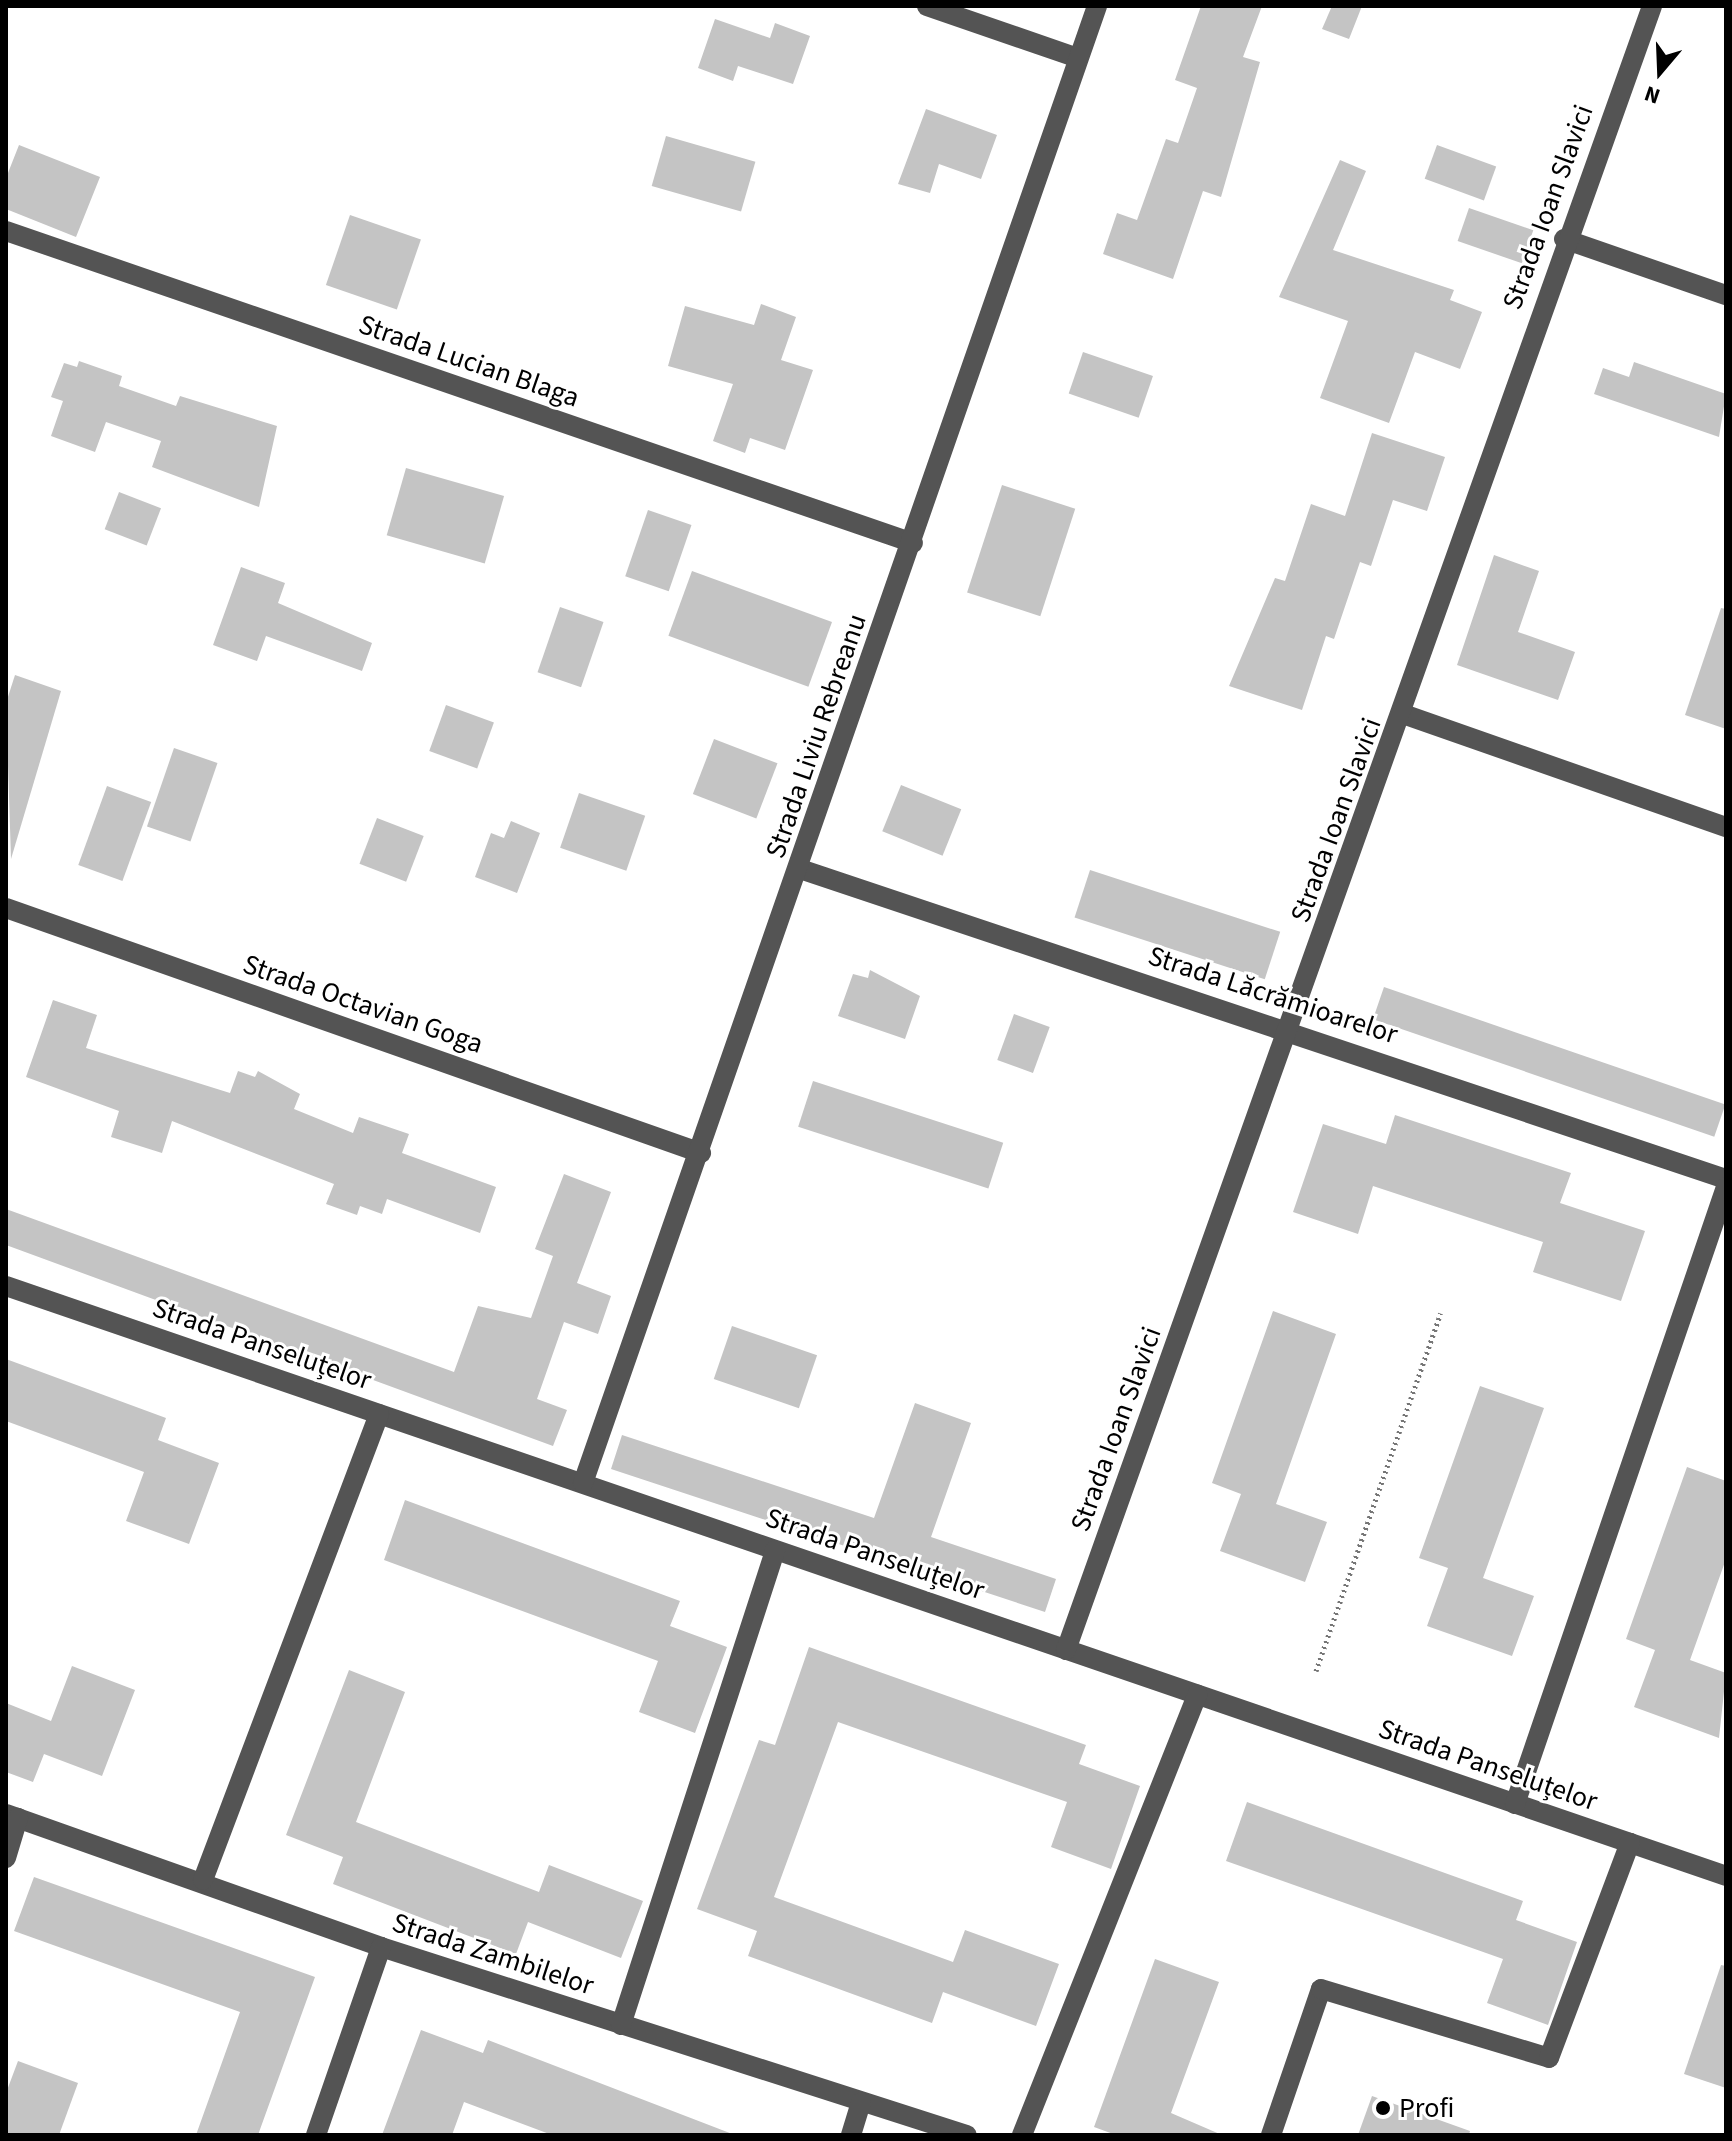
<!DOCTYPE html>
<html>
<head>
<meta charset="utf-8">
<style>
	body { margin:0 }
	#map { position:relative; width:1732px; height:2141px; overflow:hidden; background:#fff; font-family:"Source Sans 3",sans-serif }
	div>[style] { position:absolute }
	.building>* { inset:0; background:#c4c4c4; transform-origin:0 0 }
	.path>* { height:5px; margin-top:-2.5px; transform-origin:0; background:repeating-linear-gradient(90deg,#767676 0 2px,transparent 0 6px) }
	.minor>* { height:20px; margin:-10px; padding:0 10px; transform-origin:10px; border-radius:10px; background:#545454 }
	.dots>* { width:22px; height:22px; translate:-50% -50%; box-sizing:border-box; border:4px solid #fff; border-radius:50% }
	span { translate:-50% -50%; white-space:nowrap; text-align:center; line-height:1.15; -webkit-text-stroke:6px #fff; paint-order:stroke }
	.street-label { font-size:28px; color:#000 }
	.poi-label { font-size:28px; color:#000 }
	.left { translate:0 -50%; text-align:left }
	.frame { position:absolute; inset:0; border:8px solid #000; pointer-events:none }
	.north { position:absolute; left:1620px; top:32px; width:80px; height:80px; -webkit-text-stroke:6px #fff; paint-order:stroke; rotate:199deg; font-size:22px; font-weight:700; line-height:32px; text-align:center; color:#000 }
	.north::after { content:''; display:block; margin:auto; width:28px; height:36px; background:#000; clip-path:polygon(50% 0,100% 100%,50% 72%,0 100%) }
</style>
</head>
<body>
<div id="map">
	<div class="building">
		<i style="clip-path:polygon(1201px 6px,1262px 6px,1243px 57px,1260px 62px,1221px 197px,1203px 191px,1173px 279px,1103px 254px,1117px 213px,1137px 220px,1166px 139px,1178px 143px,1197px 88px,1175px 80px)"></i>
		<i style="clip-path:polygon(1332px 6px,1362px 6px,1349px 39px,1322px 29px)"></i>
		<i style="clip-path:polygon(715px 19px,770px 38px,775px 23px,810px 36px,793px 84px,738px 66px,733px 81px,698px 68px)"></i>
		<i style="clip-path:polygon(926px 109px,997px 135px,981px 179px,939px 164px,930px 193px,898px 184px)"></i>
		<i style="left:666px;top:136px;width:93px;height:52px;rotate:16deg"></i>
		<i style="clip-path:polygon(19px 145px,100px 177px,76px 237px,6px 209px,6px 178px)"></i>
		<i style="left:1437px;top:145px;width:63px;height:36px;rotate:20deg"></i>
		<i style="clip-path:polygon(1340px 160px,1366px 171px,1333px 250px,1454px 290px,1450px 300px,1482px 312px,1460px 369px,1415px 352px,1389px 423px,1320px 398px,1348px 321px,1279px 297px)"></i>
		<i style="left:1469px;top:208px;width:68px;height:35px;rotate:19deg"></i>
		<i style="left:350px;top:215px;width:75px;height:74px;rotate:19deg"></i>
		<i style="clip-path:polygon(761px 304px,796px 317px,781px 360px,813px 370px,785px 450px,750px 438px,745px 453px,713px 441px,733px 384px,668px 366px,685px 306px,754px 325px)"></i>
		<i style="left:1083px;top:352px;width:74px;height:44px;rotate:19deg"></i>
		<i style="clip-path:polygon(79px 361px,122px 376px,119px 386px,176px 406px,180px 396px,277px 426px,259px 507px,152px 467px,161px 441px,106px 422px,95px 452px,51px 436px,63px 401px,51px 397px,64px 363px,77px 367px)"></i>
		<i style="clip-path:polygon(1634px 362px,1726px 394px,1719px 437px,1594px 394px,1603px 368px,1629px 377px)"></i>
		<i style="clip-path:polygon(1372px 433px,1445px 457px,1427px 511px,1393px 500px,1371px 566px,1360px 562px,1334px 639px,1326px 636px,1302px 710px,1229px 686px,1275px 578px,1285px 581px,1311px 504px,1345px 516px)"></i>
		<i style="left:406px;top:468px;width:102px;height:70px;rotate:16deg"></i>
		<i style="left:1002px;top:485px;width:77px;height:113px;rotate:18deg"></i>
		<i style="left:119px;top:492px;width:45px;height:40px;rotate:21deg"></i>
		<i style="left:648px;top:510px;width:46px;height:70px;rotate:19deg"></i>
		<i style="clip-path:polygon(1494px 555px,1539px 571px,1518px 632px,1575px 652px,1558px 700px,1457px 665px)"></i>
		<i style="clip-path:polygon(241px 567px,285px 583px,278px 603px,372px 643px,362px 671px,266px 636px,257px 661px,213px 645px)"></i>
		<i style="left:692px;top:571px;width:149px;height:69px;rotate:20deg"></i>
		<i style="left:560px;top:607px;width:46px;height:69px;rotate:19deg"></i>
		<i style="clip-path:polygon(1721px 608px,1726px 609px,1726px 729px,1685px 715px)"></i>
		<i style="clip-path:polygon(15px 675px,61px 691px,11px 859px,6px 703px)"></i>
		<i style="left:446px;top:705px;width:51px;height:49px;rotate:20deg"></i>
		<i style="left:714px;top:739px;width:68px;height:59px;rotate:21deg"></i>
		<i style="left:174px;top:748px;width:46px;height:83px;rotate:19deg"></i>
		<i style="left:901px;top:785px;width:65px;height:50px;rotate:22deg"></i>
		<i style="left:107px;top:786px;width:47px;height:84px;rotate:20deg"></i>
		<i style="left:579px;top:793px;width:70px;height:58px;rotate:19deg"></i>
		<i style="left:377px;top:818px;width:50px;height:49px;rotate:21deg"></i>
		<i style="clip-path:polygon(511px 821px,540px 833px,517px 893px,475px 877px,491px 833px,504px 838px)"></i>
		<i style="left:1090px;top:870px;width:200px;height:50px;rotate:18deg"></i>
		<i style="clip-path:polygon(870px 970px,920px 996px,905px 1039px,838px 1016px,853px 974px,868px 978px)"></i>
		<i style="left:1384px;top:987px;width:361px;height:34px;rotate:19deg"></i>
		<i style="clip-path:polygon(53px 1000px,97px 1015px,86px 1048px,230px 1093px,238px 1071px,255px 1077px,258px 1071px,300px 1094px,294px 1109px,353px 1133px,359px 1117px,409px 1134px,402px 1153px,496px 1187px,480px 1233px,387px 1199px,382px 1214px,360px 1206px,357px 1215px,326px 1204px,334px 1184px,172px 1121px,162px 1153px,111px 1137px,119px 1111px,26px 1077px)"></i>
		<i style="left:1014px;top:1014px;width:38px;height:49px;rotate:20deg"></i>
		<i style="left:813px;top:1081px;width:200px;height:48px;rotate:18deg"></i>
		<i style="clip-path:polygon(1395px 1115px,1571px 1173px,1560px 1203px,1645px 1231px,1621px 1301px,1533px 1272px,1543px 1242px,1373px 1186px,1358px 1234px,1293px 1212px,1323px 1124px,1386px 1144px)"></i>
		<i style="clip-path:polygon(564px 1174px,611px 1192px,577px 1283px,611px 1296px,598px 1334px,564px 1322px,537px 1399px,567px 1410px,553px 1446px,6px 1245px,6px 1209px,454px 1372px,478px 1306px,531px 1318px,553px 1256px,535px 1249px)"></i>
		<i style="clip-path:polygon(1273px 1311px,1336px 1334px,1276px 1504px,1327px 1522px,1305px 1582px,1220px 1551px,1241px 1494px,1212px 1483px)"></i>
		<i style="left:732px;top:1326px;width:90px;height:56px;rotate:19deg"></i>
		<i style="clip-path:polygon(6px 1359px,166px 1418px,158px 1440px,219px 1463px,189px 1544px,126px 1521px,144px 1472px,6px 1421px)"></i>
		<i style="clip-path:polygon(1480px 1386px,1544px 1408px,1483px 1578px,1534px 1596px,1512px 1656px,1427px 1626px,1448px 1568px,1419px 1558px)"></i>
		<i style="clip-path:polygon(915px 1403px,971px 1423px,931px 1537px,1056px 1579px,1045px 1612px,611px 1469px,622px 1435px,874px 1518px)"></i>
		<i style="clip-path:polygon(1687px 1467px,1726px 1481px,1726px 1559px,1690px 1660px,1726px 1673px,1719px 1738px,1634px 1707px,1655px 1650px,1626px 1639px)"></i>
		<i style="clip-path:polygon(405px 1500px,680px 1601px,670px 1626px,727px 1647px,695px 1733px,639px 1712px,658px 1661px,384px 1560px)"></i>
		<i style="clip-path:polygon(809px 1647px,1086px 1745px,1079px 1764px,1140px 1786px,1111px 1869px,1051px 1847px,1067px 1802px,838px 1722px,774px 1897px,953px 1962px,965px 1930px,1059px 1964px,1036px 2026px,943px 1992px,932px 2023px,748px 1956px,757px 1931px,697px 1909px,759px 1740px,775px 1745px)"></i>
		<i style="clip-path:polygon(72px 1666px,135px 1690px,102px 1776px,44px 1754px,33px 1782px,6px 1772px,6px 1703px,51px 1721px)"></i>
		<i style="clip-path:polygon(349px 1670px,405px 1692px,356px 1822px,539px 1892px,549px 1865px,643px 1901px,621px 1958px,528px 1922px,516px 1954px,333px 1884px,343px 1857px,286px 1835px)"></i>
		<i style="clip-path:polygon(1247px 1802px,1523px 1901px,1516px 1920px,1577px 1942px,1548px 2025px,1487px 2003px,1503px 1959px,1226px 1861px)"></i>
		<i style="clip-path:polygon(34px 1877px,315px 1977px,258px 2135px,196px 2135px,240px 2012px,14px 1931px)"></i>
		<i style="clip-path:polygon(1155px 1959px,1219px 1982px,1171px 2113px,1222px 2135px,1116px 2135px,1094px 2127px)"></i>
		<i style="clip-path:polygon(1721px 1965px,1726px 1966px,1726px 2088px,1684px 2074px)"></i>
		<i style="clip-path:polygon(421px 2030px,483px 2053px,488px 2040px,735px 2135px,552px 2135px,464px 2102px,452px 2135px,382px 2135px)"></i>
		<i style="clip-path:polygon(18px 2061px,78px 2083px,59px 2135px,6px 2135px,6px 2093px)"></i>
		<i style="clip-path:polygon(1372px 2096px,1470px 2131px,1469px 2135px,1358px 2135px)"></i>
	</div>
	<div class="path">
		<i style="left:1316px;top:1671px;width:379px;rotate:-70.8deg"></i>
	</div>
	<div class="minor">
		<i style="left:927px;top:6px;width:160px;rotate:19deg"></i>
		<i style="left:6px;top:231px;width:959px;rotate:18.98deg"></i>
		<i style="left:1564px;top:239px;width:171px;rotate:19.1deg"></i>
		<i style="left:1403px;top:714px;width:342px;rotate:19.3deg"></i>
		<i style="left:800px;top:869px;width:977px;rotate:18.51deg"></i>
		<i style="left:6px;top:908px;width:737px;rotate:19.42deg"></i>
		<i style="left:6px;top:1286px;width:1818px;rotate:18.93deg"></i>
		<i style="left:583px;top:1483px;width:1564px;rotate:-70.81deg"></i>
		<i style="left:1066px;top:1650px;width:1745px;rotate:-70.38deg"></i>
		<i style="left:1515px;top:1804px;width:652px;rotate:-71.12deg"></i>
		<i style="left:6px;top:1814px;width:398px;rotate:19.5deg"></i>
		<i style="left:381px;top:1947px;width:615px;rotate:17.79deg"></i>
		<i style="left:6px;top:1858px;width:42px;rotate:-73.3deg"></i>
		<i style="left:203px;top:1880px;width:498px;rotate:-69.3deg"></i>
		<i style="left:621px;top:2025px;width:499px;rotate:-72deg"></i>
		<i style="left:316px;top:2135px;width:199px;rotate:-70.9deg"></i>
		<i style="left:851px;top:2135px;width:34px;rotate:-73deg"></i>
		<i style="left:1022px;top:2135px;width:474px;rotate:-68.3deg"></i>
		<i style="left:1271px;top:2135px;width:154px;rotate:-71.1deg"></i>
		<i style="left:1321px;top:1989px;width:238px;rotate:16.8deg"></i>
		<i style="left:1549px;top:2058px;width:230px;rotate:-69.4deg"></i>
	</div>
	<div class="dots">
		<i style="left:1383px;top:2108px;background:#000"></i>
	</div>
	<div class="street-label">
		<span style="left:1548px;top:207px;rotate:-70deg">Strada Ioan Slavici</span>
		<span style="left:469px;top:361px;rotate:19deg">Strada Lucian Blaga</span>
		<span style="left:816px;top:736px;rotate:-71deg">Strada Liviu Rebreanu</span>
		<span style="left:1336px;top:820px;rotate:-70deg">Strada Ioan Slavici</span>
		<span style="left:1273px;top:995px;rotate:18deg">Strada Lăcrămioarelor</span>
		<span style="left:363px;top:1004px;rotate:19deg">Strada Octavian Goga</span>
		<span style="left:262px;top:1344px;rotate:19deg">Strada Panseluțelor</span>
		<span style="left:1116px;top:1429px;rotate:-70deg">Strada Ioan Slavici</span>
		<span style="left:875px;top:1554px;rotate:19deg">Strada Panseluțelor</span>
		<span style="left:1488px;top:1765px;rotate:19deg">Strada Panseluțelor</span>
		<span style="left:493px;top:1954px;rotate:18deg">Strada Zambilelor</span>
	</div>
	<div class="poi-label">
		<span class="left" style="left:1399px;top:2108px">Profi</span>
	</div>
	<div class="frame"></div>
	<div class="north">N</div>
</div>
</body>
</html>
